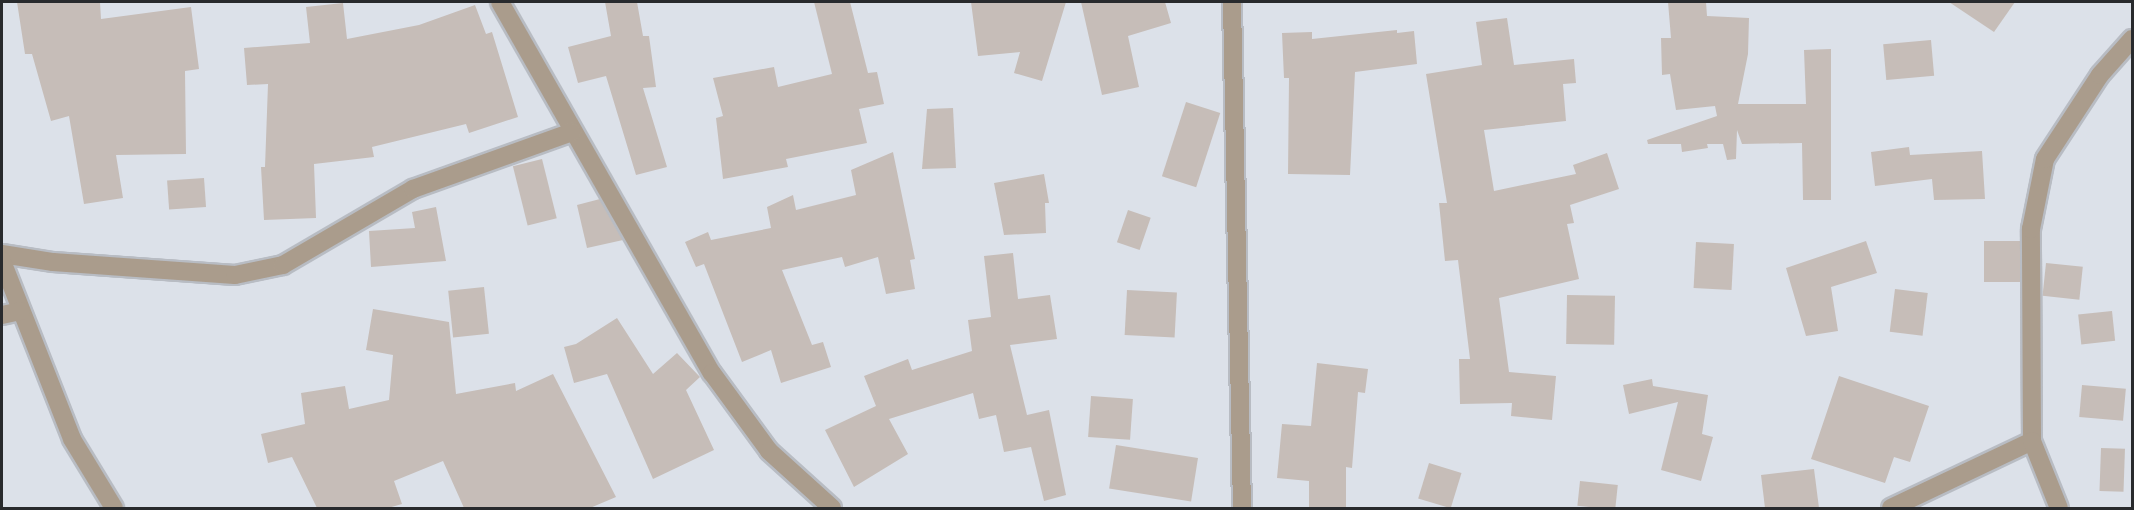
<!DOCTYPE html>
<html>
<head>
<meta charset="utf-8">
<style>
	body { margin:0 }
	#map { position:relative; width:2134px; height:510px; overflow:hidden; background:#dce1e9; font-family:"Space Grotesk",sans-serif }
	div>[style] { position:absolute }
	.building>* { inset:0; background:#c6bdb8; transform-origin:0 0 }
	.roads { filter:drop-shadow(2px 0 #b8bcc3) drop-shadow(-2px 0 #b8bcc3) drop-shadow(0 2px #b8bcc3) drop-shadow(0 -2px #b8bcc3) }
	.minor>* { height:18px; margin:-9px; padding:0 9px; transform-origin:9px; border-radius:9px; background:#aa9c8c }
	span { translate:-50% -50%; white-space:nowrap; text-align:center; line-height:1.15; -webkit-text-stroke:6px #fff; paint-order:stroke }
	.frame { position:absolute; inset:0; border:3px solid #282a2d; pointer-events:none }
</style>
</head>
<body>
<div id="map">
	<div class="building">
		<i style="clip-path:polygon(17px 2px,100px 2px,101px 19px,191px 7px,199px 69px,185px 71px,186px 154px,116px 155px,123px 198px,84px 204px,69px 116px,51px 121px,32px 54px,25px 54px)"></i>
		<i style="clip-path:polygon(605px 2px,637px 2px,643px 36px,649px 36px,656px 87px,643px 88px,667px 167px,636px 175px,606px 76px,578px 83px,568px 47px,611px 36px)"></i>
		<i style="clip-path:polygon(814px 2px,850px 2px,868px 73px,877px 72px,884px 104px,859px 109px,867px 143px,786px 159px,788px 167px,723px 179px,716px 118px,723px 116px,713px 78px,774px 67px,778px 87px,832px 74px)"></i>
		<i style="clip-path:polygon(971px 2px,1066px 2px,1042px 81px,1014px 73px,1020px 52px,978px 56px)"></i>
		<i style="clip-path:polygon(1081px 2px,1165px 2px,1171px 23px,1128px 36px,1139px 87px,1102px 95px)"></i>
		<i style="clip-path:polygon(1668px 2px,1706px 2px,1707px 16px,1749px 18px,1748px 54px,1738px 104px,1806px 104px,1804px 50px,1831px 49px,1831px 200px,1803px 200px,1802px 143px,1742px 144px,1737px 130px,1736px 159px,1727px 160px,1723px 144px,1707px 144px,1708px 148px,1682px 152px,1681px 144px,1648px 144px,1647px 140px,1717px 116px,1715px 106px,1676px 110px,1670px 74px,1662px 75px,1661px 38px,1671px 38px)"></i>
		<i style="clip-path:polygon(1949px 2px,2015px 2px,1994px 32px)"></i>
		<i style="clip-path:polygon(343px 3px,347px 39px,419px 25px,475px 5px,486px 34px,492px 32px,518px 117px,469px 133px,466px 124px,372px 147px,374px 157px,314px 164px,316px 218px,264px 220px,261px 167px,265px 167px,268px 84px,247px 85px,244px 48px,310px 43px,306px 7px)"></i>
		<i style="clip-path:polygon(1507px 18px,1514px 65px,1574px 59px,1576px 83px,1563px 84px,1566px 121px,1484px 130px,1494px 191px,1576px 174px,1573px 165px,1607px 153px,1619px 189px,1570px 205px,1574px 223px,1567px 224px,1579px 279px,1499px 298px,1509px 372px,1556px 376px,1552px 420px,1511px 416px,1512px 403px,1460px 404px,1459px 359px,1470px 359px,1458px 260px,1445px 261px,1439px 203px,1447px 203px,1426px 74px,1482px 65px,1476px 22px)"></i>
		<i style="clip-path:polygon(1397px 30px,1397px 33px,1414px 31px,1417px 64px,1355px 72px,1350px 175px,1288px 174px,1289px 78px,1284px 78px,1282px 33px,1312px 32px,1312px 39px)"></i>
		<i style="left:1931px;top:40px;width:36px;height:48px;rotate:85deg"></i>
		<i style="left:1186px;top:102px;width:36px;height:78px;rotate:18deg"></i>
		<i style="clip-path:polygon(953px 108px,956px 168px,922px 169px,927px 109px)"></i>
		<i style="clip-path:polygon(1909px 147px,1910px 155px,1982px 151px,1985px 199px,1934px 200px,1932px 179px,1875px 186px,1871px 152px)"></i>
		<i style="clip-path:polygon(893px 152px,915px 259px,910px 260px,915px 289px,886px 294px,878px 257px,845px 267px,842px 257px,782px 270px,812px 345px,823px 342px,831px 367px,781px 383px,771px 350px,742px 362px,704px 264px,696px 267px,685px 242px,708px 232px,711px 240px,771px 228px,767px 207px,793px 195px,796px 210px,856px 195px,851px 170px)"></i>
		<i style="left:542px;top:159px;width:61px;height:30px;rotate:76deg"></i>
		<i style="clip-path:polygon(1044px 174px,1049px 203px,1045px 203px,1046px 233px,1004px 235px,994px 183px)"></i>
		<i style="left:204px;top:178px;width:29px;height:37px;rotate:86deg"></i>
		<i style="clip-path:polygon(600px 199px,623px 240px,587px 248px,577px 205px)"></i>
		<i style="clip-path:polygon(436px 207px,446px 261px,371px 267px,369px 231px,415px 228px,412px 212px)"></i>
		<i style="left:1128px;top:210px;width:24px;height:34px;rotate:19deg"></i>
		<i style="clip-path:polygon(1866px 241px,1877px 273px,1831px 287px,1838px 331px,1806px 336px,1786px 268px)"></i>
		<i style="left:2020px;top:241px;width:41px;height:36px;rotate:90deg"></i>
		<i style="left:1696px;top:242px;width:38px;height:46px;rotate:3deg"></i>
		<i style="clip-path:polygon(1013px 253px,1018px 299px,1050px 295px,1057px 339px,1010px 345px,1027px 415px,1049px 410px,1066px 495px,1044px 501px,1031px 447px,1004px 452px,996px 415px,979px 419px,973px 393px,889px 419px,908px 454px,854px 487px,825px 430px,876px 406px,864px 376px,908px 359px,912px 370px,972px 351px,968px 320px,991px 317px,984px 256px)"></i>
		<i style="left:2046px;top:263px;width:37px;height:33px;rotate:6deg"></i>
		<i style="left:484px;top:287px;width:47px;height:36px;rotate:84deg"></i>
		<i style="left:1895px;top:289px;width:33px;height:43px;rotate:7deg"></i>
		<i style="left:1127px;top:290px;width:50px;height:45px;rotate:3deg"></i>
		<i style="left:1567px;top:295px;width:48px;height:49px;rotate:1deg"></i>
		<i style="clip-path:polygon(373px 309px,449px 322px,456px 394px,515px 383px,516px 391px,553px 374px,616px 497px,590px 508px,464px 508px,443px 461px,394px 481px,402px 504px,388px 508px,317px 508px,292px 457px,268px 463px,261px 434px,305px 424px,301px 393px,345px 386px,349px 409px,389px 400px,393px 355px,366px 350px)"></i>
		<i style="left:2112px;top:311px;width:30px;height:34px;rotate:84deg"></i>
		<i style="clip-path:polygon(617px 318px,653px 374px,677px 353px,700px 377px,686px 390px,714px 450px,653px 479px,607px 374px,574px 383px,564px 347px,576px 344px)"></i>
		<i style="clip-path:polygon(1317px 363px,1368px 369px,1365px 393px,1358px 392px,1352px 468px,1346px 467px,1346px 508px,1309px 508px,1309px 481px,1277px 478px,1282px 424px,1311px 426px)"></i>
		<i style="clip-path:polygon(1839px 376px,1929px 406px,1910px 462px,1894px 457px,1885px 483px,1811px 459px)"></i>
		<i style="clip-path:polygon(1652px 379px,1653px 386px,1708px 395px,1702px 434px,1713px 437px,1701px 481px,1661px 470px,1678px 402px,1629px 414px,1623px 385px)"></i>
		<i style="left:2082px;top:385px;width:44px;height:32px;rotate:5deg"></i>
		<i style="left:1091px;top:396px;width:42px;height:41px;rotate:4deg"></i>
		<i style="left:1116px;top:445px;width:83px;height:44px;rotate:9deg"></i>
		<i style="left:2101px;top:448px;width:24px;height:43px;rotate:2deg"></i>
		<i style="left:1429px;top:463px;width:34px;height:37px;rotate:17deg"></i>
		<i style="clip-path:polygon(1814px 469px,1819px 508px,1765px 508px,1761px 475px)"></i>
		<i style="left:1580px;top:481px;width:38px;height:25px;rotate:6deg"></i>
	</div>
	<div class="roads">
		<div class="minor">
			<i style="left:500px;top:2px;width:427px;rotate:60.3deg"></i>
			<i style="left:712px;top:373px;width:97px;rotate:53.8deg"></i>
			<i style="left:769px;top:451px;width:85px;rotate:42.1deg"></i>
			<i style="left:1232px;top:2px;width:506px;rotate:88.87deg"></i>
			<i style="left:2px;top:254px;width:52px;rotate:8.9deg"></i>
			<i style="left:53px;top:262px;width:182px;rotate:4.1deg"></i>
			<i style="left:235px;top:275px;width:49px;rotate:-11.8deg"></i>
			<i style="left:283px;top:265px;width:151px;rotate:-30.3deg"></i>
			<i style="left:413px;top:189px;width:169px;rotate:-19.7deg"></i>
			<i style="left:2px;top:261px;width:191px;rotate:68.5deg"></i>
			<i style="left:72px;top:439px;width:81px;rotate:58.7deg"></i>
			<i style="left:2px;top:315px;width:19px;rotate:-12deg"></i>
			<i style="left:2032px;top:441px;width:212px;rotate:-90.3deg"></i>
			<i style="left:2031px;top:229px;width:71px;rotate:-78.7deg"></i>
			<i style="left:2045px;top:159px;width:100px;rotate:-56.8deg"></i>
			<i style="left:2100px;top:75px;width:48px;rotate:-48.4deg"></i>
			<i style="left:1891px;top:508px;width:156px;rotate:-25.4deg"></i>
			<i style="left:2032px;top:441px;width:72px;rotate:68.1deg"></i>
		</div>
	</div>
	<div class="frame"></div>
</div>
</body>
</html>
